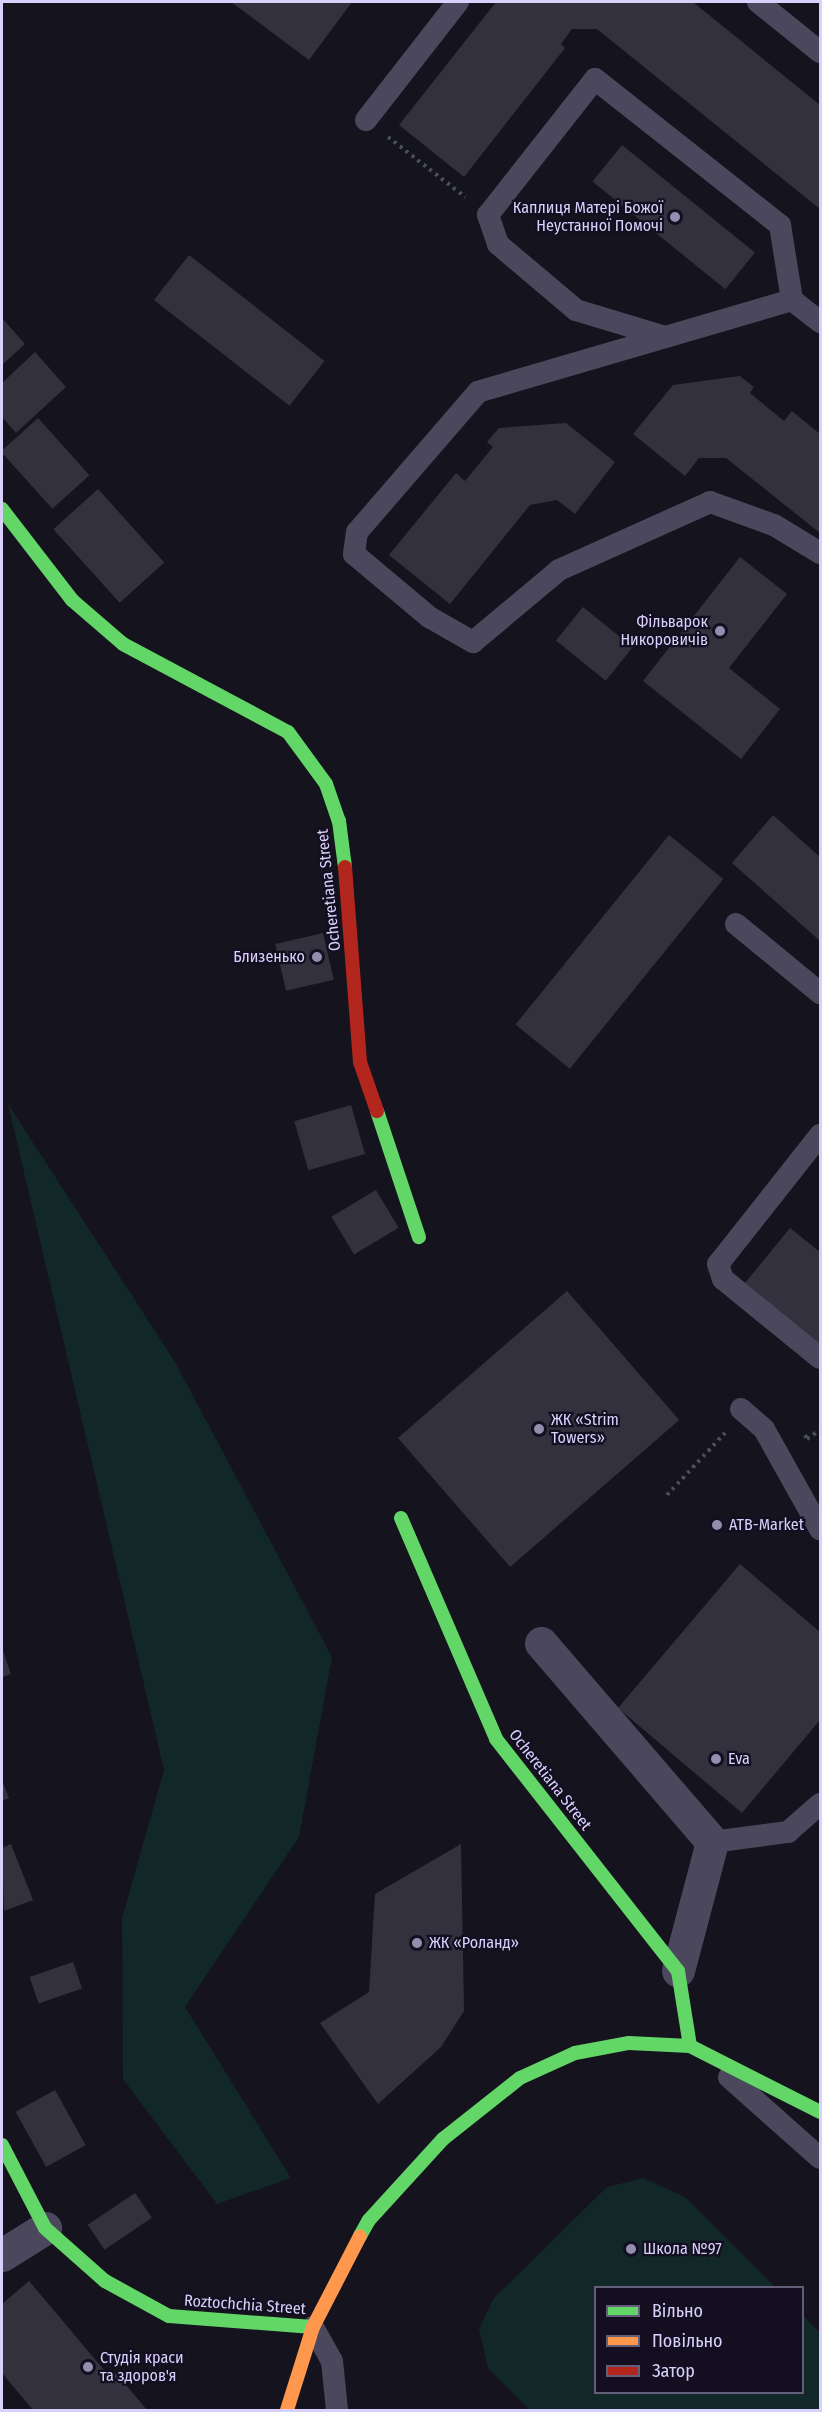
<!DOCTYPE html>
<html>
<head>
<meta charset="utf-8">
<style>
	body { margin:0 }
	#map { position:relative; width:822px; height:2412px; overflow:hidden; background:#15131d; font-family:"Fira Sans Condensed",sans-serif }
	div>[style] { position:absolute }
	.green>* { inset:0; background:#122728 }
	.building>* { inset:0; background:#34313f; transform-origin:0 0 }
	.path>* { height:4px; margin-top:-2px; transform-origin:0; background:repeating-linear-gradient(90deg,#454f5d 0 3px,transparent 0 7.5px) }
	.lane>* { height:22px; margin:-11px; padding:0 11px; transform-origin:11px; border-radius:11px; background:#4b485d }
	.street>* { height:33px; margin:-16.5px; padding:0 16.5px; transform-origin:16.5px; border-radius:16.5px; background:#4b485d }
	.fast>* { height:14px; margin:-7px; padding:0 7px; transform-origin:7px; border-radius:7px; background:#63d668 }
	.slow>* { height:14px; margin:-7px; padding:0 7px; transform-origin:7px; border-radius:7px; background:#ff974d }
	.jam>* { height:14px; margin:-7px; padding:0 7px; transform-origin:7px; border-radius:7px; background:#b3261e }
	.dots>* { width:16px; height:16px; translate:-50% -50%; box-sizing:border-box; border:3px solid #130f21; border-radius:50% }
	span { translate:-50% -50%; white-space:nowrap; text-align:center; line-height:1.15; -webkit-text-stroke:4.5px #130f21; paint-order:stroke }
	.poi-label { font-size:16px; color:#d9d1fc }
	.right { translate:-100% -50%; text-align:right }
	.left { translate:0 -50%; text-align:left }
	.street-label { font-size:16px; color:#d9d1fc }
	.frame { position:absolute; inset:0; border:3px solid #d9d1fc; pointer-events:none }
	.legend { position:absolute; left:594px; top:2286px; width:210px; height:108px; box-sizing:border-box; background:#130f21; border:2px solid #625d79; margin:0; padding:8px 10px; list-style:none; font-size:18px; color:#d9d1fc }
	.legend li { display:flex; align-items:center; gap:12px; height:30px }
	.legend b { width:30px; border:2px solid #625d79 }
</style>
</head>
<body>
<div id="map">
	<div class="green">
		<i style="clip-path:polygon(8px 1104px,175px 1362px,332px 1657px,299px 1837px,185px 2007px,291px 2178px,217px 2204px,123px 2079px,122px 1918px,164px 1770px)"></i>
		<i style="clip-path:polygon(643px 2178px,685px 2197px,775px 2287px,596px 2288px,596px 2392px,802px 2392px,803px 2315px,820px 2333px,820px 2410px,530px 2410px,488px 2368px,479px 2329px,494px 2298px,607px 2187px)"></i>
	</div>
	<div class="building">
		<i style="clip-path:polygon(231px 2px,352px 2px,309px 60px)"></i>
		<i style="clip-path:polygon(496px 2px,693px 2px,820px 105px,820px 209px,597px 29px,572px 29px,561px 44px,565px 48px,464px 177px,399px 125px)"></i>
		<i style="left:622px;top:145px;width:171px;height:47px;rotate:39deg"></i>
		<i style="left:189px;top:255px;width:172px;height:57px;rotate:38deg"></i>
		<i style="clip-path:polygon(2px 318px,25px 344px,2px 365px)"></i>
		<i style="clip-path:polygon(35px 352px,66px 387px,16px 433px,2px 417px,2px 383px)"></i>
		<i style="clip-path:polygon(740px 376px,754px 387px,750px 393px,784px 421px,792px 411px,820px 434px,820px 533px,726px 458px,699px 458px,685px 476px,633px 434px,673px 385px)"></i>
		<i style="left:38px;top:418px;width:77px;height:50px;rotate:48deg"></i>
		<i style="clip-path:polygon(566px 423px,615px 462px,575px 514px,557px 500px,530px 505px,450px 604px,389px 555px,456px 473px,465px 481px,493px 447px,487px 442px,499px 428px)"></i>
		<i style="left:98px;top:489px;width:99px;height:60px;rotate:48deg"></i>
		<i style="clip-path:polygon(740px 557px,787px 594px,729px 668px,780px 709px,741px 759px,643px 681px)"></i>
		<i style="left:583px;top:607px;width:64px;height:43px;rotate:39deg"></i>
		<i style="clip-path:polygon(773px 815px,820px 857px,820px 941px,732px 863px)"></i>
		<i style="left:669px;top:835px;width:70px;height:244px;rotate:39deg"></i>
		<i style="left:323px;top:933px;width:48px;height:49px;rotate:77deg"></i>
		<i style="left:351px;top:1105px;width:51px;height:59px;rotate:74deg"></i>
		<i style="left:376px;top:1190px;width:44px;height:52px;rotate:59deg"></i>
		<i style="clip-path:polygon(790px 1228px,820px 1252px,820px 1345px,745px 1283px)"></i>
		<i style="left:567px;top:1291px;width:171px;height:224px;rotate:49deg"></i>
		<i style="clip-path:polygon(740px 1564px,820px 1632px,820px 1720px,742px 1813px,618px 1708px)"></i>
		<i style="clip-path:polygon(2px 1648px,11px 1674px,2px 1677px)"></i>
		<i style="clip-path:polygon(2px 1780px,9px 1798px,2px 1801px)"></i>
		<i style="clip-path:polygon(11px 1844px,33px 1900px,4px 1911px,2px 1848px)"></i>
		<i style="clip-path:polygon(461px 1844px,464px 2011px,441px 2047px,378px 2104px,320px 2023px,369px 1992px,375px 1894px)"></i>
		<i style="left:73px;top:1962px;width:28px;height:46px;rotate:71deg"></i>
		<i style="left:55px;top:2090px;width:63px;height:45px;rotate:61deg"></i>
		<i style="left:135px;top:2193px;width:30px;height:57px;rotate:56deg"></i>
		<i style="clip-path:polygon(29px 2281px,110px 2377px,115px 2372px,147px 2410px,33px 2410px,2px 2373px,2px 2304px)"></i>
	</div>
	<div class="path">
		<i style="left:388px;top:137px;width:98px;rotate:37.9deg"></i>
		<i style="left:805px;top:1435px;width:4px;rotate:63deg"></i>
		<i style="left:807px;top:1439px;width:16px;rotate:-35deg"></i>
		<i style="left:667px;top:1495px;width:85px;rotate:-46.9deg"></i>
	</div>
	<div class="lane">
		<i style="left:758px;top:2px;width:80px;rotate:38.9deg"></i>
		<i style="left:366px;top:120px;width:150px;rotate:-52.1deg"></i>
		<i style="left:792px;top:300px;width:327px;rotate:163.7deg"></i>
		<i style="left:478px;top:392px;width:185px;rotate:130.8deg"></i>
		<i style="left:357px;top:532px;width:22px;rotate:98deg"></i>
		<i style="left:354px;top:554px;width:98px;rotate:40deg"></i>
		<i style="left:429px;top:617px;width:51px;rotate:29.6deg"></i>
		<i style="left:473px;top:642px;width:112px;rotate:-39.9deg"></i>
		<i style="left:559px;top:570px;width:166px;rotate:-24.2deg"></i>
		<i style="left:710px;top:502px;width:68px;rotate:19.8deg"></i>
		<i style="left:774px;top:525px;width:54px;rotate:31.3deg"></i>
		<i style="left:662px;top:336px;width:90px;rotate:-163.2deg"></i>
		<i style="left:576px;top:310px;width:102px;rotate:-139.8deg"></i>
		<i style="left:498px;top:244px;width:31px;rotate:-109deg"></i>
		<i style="left:488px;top:215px;width:173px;rotate:-51.8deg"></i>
		<i style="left:595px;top:79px;width:236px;rotate:38.3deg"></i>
		<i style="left:780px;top:225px;width:76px;rotate:80.9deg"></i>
		<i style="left:792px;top:300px;width:36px;rotate:38deg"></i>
		<i style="left:736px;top:924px;width:109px;rotate:39.4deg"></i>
		<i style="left:820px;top:1135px;width:164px;rotate:128.3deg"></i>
		<i style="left:718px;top:1264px;width:16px;rotate:72deg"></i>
		<i style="left:723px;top:1279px;width:125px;rotate:39.2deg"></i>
		<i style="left:741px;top:1409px;width:30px;rotate:41deg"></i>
		<i style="left:764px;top:1429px;width:115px;rotate:60.8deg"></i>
		<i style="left:712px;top:1842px;width:77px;rotate:-7.5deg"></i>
		<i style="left:788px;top:1832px;width:43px;rotate:-41.2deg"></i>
		<i style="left:729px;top:2077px;width:122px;rotate:41.7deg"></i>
		<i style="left:313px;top:2327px;width:39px;rotate:61deg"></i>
		<i style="left:332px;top:2361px;width:49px;rotate:84.2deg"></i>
	</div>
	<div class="street">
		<i style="left:541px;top:1643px;width:262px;rotate:49.3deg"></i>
		<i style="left:712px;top:1842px;width:133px;rotate:104.8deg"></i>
		<i style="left:2px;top:2255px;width:51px;rotate:-32.1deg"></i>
	</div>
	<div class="fast">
		<i style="left:2px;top:509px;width:115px;rotate:52.4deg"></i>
		<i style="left:72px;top:600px;width:67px;rotate:40.8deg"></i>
		<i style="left:123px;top:644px;width:187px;rotate:28.1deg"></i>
		<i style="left:288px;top:732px;width:64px;rotate:53.8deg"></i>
		<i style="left:326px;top:784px;width:39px;rotate:71deg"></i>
		<i style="left:339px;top:821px;width:46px;rotate:82.6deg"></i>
		<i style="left:377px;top:1111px;width:133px;rotate:71.6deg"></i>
		<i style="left:401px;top:1518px;width:241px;rotate:66.7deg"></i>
		<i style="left:496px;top:1739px;width:295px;rotate:51.9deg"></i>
		<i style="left:678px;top:1971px;width:76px;rotate:80.9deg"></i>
		<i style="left:2px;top:2145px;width:93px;rotate:62.6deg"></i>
		<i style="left:45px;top:2228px;width:80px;rotate:41.5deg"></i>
		<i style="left:105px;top:2281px;width:73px;rotate:28.7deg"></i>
		<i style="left:169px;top:2316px;width:144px;rotate:4.4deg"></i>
		<i style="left:360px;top:2236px;width:18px;rotate:-61deg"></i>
		<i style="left:369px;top:2220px;width:110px;rotate:-47.6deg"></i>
		<i style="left:443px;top:2139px;width:98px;rotate:-38.4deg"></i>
		<i style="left:520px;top:2078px;width:60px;rotate:-24.4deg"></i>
		<i style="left:575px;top:2053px;width:55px;rotate:-10.5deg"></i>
		<i style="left:629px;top:2043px;width:61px;rotate:2.8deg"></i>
		<i style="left:690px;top:2046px;width:146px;rotate:26.9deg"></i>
	</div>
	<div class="slow">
		<i style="left:287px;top:2410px;width:87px;rotate:-72.6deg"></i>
		<i style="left:313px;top:2327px;width:102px;rotate:-62.7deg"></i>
	</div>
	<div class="jam">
		<i style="left:345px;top:867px;width:196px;rotate:85.6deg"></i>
		<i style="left:360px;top:1062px;width:52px;rotate:70.9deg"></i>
	</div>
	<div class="dots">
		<i style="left:675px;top:217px;background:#948eae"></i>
		<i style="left:720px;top:631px;background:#948eae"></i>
		<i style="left:317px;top:957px;background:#948eae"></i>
		<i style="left:539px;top:1429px;background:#948eae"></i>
		<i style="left:717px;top:1525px;background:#948eae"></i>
		<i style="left:716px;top:1759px;background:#948eae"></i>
		<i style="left:417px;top:1943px;background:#948eae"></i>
		<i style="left:631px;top:2249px;background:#948eae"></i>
		<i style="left:88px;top:2367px;background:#948eae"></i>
	</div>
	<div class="poi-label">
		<span class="right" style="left:663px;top:217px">Каплиця Матері Божої<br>Неустанної Помочі</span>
		<span class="right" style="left:708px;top:631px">Фільварок<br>Никоровичів</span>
		<span class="right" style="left:305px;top:957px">Близенько</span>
		<span class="left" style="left:551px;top:1429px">ЖК «Strim<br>Towers»</span>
		<span class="left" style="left:729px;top:1525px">ATB-Market</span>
		<span class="left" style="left:728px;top:1759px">Eva</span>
		<span class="left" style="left:429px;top:1943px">ЖК «Роланд»</span>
		<span class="left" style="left:643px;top:2249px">Школа №97</span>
		<span class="left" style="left:100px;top:2367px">Студія краси<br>та здоров'я</span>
	</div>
	<div class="street-label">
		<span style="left:329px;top:890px;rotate:-96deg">Ocheretiana Street</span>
		<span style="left:550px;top:1780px;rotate:52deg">Ocheretiana Street</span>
		<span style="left:245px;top:2305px;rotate:4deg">Roztochchia Street</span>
	</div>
	<div class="frame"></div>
	<ul class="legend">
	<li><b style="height:8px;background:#63d668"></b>Вільно</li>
	<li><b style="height:8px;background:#ff974d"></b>Повільно</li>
	<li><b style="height:8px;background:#b3261e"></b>Затор</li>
	</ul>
</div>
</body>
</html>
